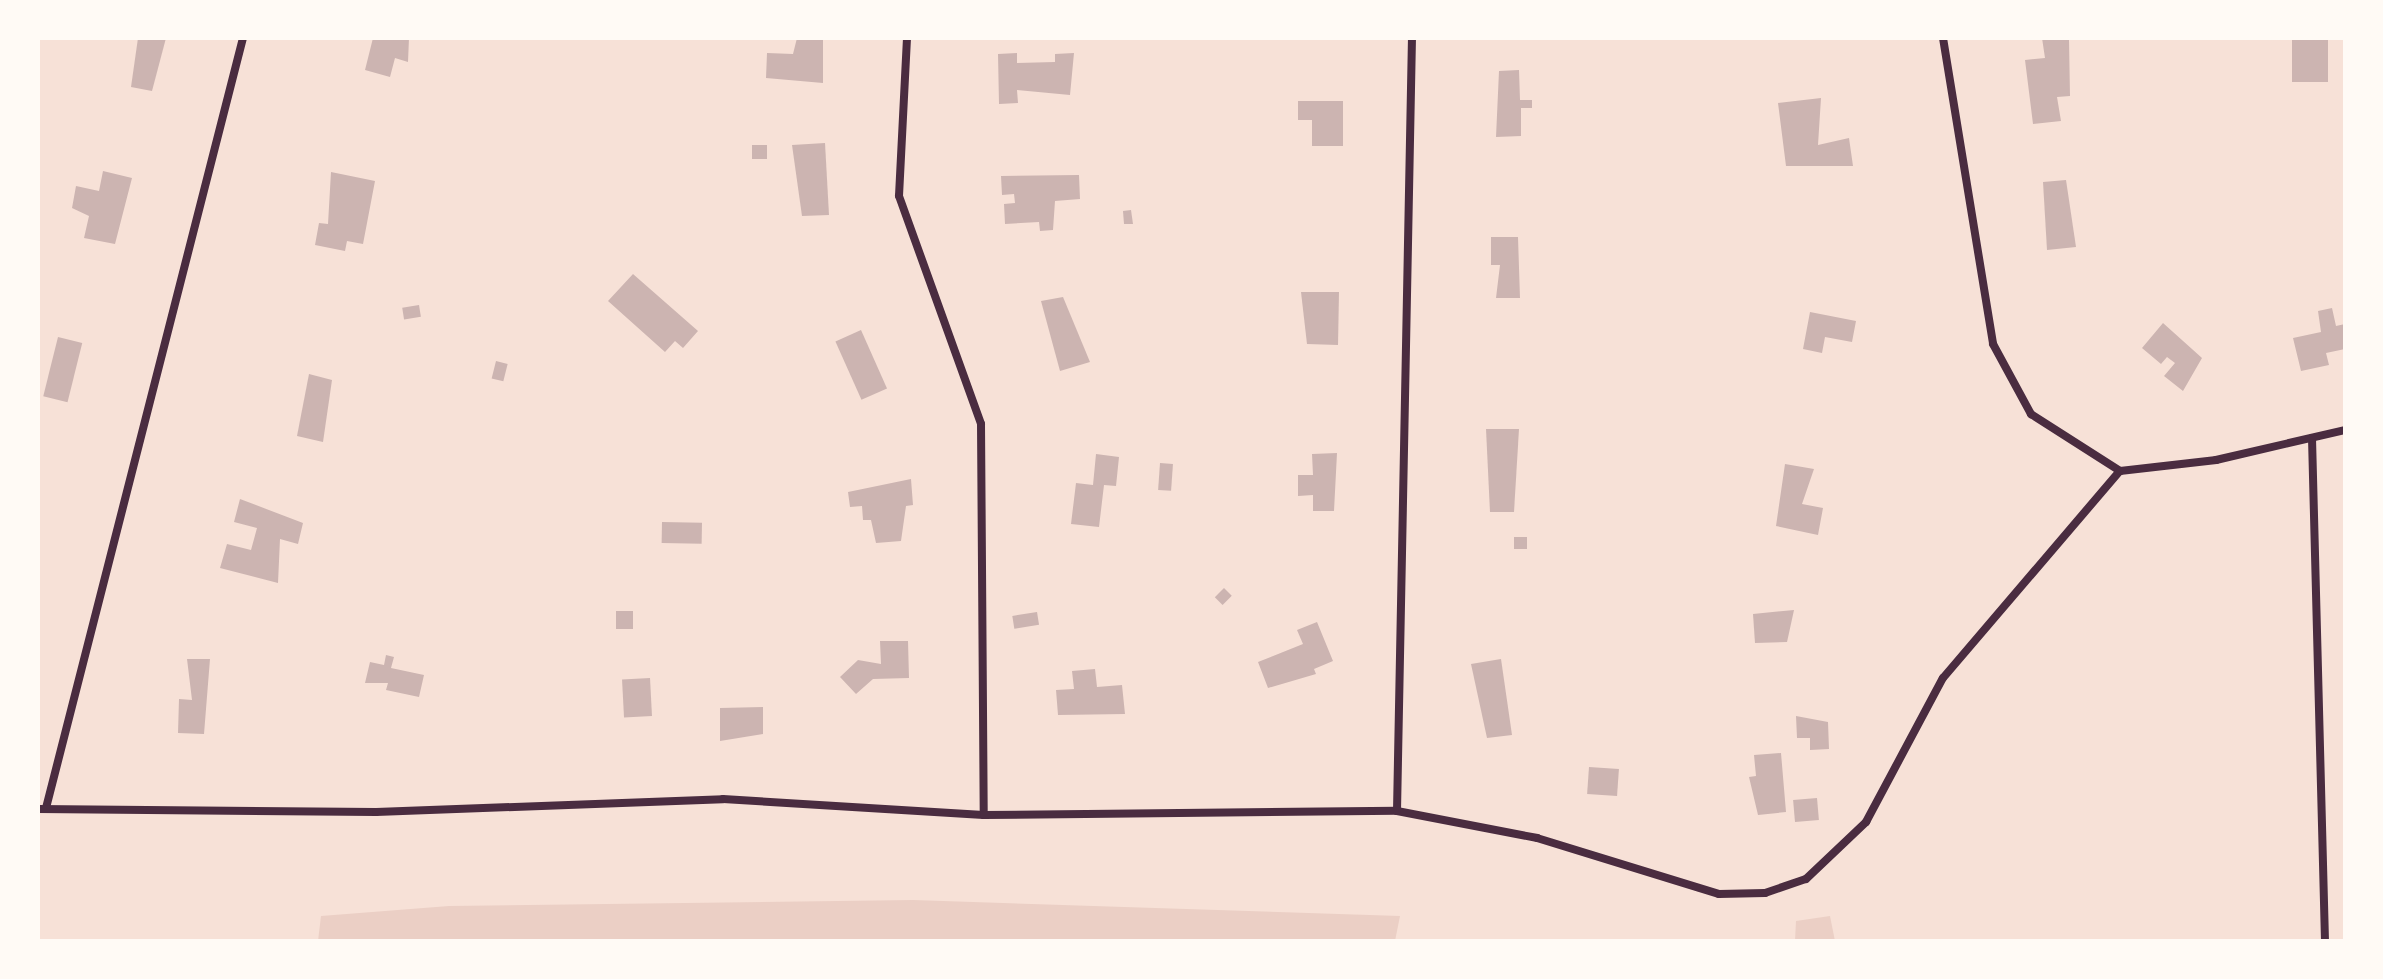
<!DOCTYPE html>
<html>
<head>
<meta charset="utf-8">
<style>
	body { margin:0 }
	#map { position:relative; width:2383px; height:979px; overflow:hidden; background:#f7e1d7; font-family:"DejaVu Sans",sans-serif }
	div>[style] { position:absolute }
	.green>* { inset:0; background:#ebcfc5 }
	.building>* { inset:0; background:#ccb4b1; transform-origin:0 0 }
	.minor>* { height:8px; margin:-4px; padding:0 4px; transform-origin:4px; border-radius:4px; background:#4a2c40 }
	span { translate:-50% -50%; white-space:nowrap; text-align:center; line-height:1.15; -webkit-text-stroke:6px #fffaf5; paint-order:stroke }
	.frame { position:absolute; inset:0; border:40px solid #fffaf5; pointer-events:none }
</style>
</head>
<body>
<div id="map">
	<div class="green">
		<i style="clip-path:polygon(913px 900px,1400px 916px,1395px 941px,318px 941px,321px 916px,449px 906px)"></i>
		<i style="clip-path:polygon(1830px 916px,1835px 941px,1795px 941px,1796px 921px)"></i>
	</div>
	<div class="building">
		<i style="clip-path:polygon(138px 38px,166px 38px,152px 91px,131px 87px)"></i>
		<i style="clip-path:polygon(373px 38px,409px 38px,408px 62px,395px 58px,390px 77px,365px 70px)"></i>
		<i style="clip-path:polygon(797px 38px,823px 38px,823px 83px,766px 78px,767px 53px,793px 54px)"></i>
		<i style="clip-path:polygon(2042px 38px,2069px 40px,2070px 96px,2057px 97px,2061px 121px,2033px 124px,2025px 60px,2045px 58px)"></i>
		<i style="left:2292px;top:38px;width:36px;height:44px"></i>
		<i style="clip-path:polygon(1017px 53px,1017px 63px,1055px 62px,1055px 54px,1074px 53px,1070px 95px,1017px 90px,1018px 103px,999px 104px,998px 54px)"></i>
		<i style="clip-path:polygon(1519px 70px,1520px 100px,1532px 100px,1532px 108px,1521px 108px,1521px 136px,1496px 137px,1499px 71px)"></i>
		<i style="clip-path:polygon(1821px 98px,1818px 145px,1849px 138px,1853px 166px,1786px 166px,1778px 103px)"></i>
		<i style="clip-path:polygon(1298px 101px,1343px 101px,1343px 146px,1312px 146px,1312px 120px,1298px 120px)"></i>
		<i style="clip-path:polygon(825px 143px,829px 215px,802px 216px,792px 145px)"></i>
		<i style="left:767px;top:145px;width:14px;height:15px;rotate:90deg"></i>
		<i style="clip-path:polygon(103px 171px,132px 178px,115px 244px,84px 238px,89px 216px,72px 208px,76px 186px,99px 191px)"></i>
		<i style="clip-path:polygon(331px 172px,375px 181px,363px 244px,347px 241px,345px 251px,315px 245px,319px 223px,328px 224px)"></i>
		<i style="clip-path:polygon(1079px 175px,1080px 199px,1055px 201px,1053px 230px,1040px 231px,1039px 222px,1005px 224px,1004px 204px,1015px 203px,1014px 194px,1002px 195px,1001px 176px)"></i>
		<i style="clip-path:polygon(2066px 180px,2076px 247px,2047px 250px,2043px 182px)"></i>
		<i style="clip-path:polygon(1131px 210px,1133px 224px,1124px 224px,1123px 211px)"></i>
		<i style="clip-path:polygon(1491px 237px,1518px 237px,1520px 298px,1496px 298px,1500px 265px,1491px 265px)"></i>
		<i style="clip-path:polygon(633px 274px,698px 331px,683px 348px,675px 341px,665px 352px,608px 301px)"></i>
		<i style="clip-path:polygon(1301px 292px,1339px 292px,1338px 345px,1307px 344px)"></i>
		<i style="clip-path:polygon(1063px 297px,1090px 362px,1060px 371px,1041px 301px)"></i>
		<i style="left:419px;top:305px;width:12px;height:17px;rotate:81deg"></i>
		<i style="clip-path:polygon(2332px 308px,2336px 326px,2345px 324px,2345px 349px,2326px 353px,2329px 365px,2301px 371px,2293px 338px,2321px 332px,2318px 311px)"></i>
		<i style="clip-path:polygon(1810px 312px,1856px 321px,1852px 342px,1825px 337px,1822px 353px,1803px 349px)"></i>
		<i style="clip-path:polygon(2163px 323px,2202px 358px,2183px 391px,2164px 376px,2175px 363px,2167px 357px,2161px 364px,2142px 348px)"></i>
		<i style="left:861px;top:330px;width:64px;height:28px;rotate:66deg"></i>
		<i style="left:58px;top:337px;width:25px;height:61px;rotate:14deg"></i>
		<i style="left:496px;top:361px;width:12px;height:18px;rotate:14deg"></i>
		<i style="clip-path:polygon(309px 374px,332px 380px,323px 442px,297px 436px)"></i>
		<i style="clip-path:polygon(1486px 429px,1519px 429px,1514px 512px,1490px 512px)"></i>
		<i style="clip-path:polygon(1337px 453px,1334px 511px,1313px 511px,1313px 495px,1298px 496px,1298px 475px,1313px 475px,1312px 454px)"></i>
		<i style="clip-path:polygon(1096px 454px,1119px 457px,1116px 486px,1104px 485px,1099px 527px,1071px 524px,1076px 483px,1093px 485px)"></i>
		<i style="left:1160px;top:463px;width:13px;height:27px;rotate:4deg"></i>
		<i style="clip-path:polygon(1785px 464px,1814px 469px,1802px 504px,1823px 508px,1818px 535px,1776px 526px)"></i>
		<i style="clip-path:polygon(911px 479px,913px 505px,906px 506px,901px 541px,876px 543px,871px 520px,863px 520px,862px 506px,850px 507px,848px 492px)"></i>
		<i style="clip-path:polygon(240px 499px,303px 523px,298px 544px,280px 539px,278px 583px,220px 568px,227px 544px,251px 550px,257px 528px,234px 522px)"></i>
		<i style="left:662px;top:522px;width:40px;height:21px;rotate:1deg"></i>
		<i style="left:1514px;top:537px;width:13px;height:12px"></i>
		<i style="left:1224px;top:588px;width:11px;height:13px;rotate:45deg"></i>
		<i style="clip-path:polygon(1794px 610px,1787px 642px,1755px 643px,1753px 614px)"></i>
		<i style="left:616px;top:611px;width:17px;height:18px"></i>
		<i style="left:1037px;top:612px;width:13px;height:25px;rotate:81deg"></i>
		<i style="clip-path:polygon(1317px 622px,1333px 661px,1314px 669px,1316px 674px,1268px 688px,1258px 662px,1303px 644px,1297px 630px)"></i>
		<i style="clip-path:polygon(880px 641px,908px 641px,909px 678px,873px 679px,856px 694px,840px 677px,858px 660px,881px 664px)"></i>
		<i style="clip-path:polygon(386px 655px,394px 657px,391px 668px,424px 675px,419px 697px,386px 690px,388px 683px,365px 683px,370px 662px,384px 665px)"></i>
		<i style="clip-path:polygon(187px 659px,210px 659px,204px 734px,178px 733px,179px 699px,192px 700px)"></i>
		<i style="clip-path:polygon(1501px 659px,1512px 735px,1487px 738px,1471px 664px)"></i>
		<i style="clip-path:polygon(1095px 669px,1097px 687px,1122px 685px,1125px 714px,1058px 715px,1056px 690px,1074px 689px,1072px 671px)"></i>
		<i style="left:650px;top:678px;width:38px;height:28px;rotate:87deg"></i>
		<i style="clip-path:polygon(763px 707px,763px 734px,720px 741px,720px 708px)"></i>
		<i style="clip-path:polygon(1796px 716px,1828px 722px,1829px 749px,1810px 750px,1810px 738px,1797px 738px)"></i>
		<i style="clip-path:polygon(1781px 753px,1786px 812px,1758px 815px,1749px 777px,1756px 776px,1754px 755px)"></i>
		<i style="left:1589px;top:767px;width:30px;height:27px;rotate:4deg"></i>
		<i style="left:1817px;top:798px;width:22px;height:24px;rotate:85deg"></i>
	</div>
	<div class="minor">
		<i style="left:907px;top:38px;width:158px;rotate:92.9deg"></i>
		<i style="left:899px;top:196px;width:242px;rotate:70.2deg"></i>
		<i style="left:981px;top:424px;width:391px;rotate:89.6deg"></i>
		<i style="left:1943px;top:38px;width:310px;rotate:80.7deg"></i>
		<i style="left:1993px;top:344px;width:80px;rotate:61.5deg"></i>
		<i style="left:2031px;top:414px;width:106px;rotate:32.6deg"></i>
		<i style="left:2312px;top:438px;width:503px;rotate:88.52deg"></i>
		<i style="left:46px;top:808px;width:795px;rotate:-75.65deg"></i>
		<i style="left:38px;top:809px;width:338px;rotate:0.5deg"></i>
		<i style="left:376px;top:812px;width:347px;rotate:-2.1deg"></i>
		<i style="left:723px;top:799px;width:261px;rotate:3.5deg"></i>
		<i style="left:984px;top:815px;width:413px;rotate:-0.6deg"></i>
		<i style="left:1397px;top:811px;width:143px;rotate:10.9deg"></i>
		<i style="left:1537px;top:838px;width:190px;rotate:17.1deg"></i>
		<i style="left:1719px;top:894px;width:46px;rotate:-1.2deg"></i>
		<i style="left:1765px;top:893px;width:43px;rotate:-18.9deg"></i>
		<i style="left:1806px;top:879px;width:83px;rotate:-43.5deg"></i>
		<i style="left:1866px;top:822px;width:163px;rotate:-61.9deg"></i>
		<i style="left:1943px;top:678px;width:272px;rotate:-49.5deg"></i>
		<i style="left:2120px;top:471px;width:97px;rotate:-6.5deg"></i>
		<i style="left:2216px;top:460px;width:132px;rotate:-13.1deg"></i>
		<i style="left:1397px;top:811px;width:773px;rotate:-88.89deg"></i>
	</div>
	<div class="frame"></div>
</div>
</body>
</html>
